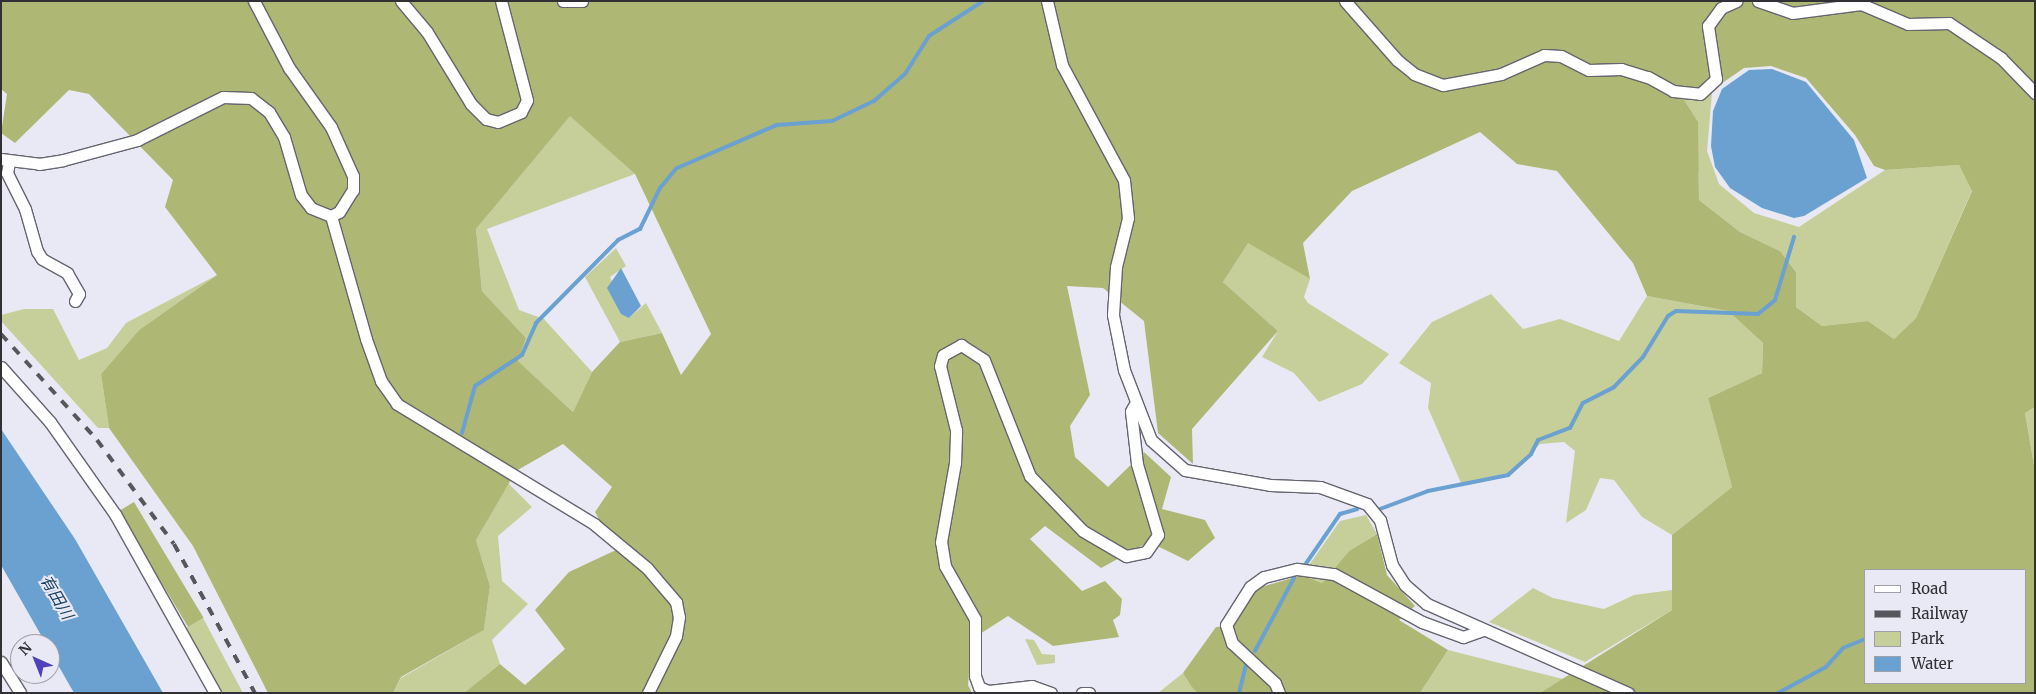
<!DOCTYPE html>
<html>
<head>
<meta charset="utf-8">
<style>
	body { margin:0 }
	#map { position:relative; width:2036px; height:694px; overflow:hidden; background:#e9e9f5; font-family:Merriweather,"Noto Sans JP",serif }
	div>[style] { position:absolute }
	.green>* { inset:0; background:#c6cf9a }
	.forest>* { inset:0; background:#aeb874; transform-origin:0 0 }
	.water>* { inset:0; background:#6aa1d1 }
	.stream>* { height:4px; margin:-2px; padding:0 2px; transform-origin:2px; border-radius:2px; background:#6aa1d1 }
	.roads { filter:drop-shadow(1px 0 #656570) drop-shadow(-1px 0 #656570) drop-shadow(0 1px #656570) drop-shadow(0 -1px #656570) }
	.minor>* { height:11px; margin:-5.5px; padding:0 5.5px; transform-origin:5.5px; border-radius:5.5px; background:#fff }
	.rail>* { height:4px; margin-top:-2px; transform-origin:0; background:repeating-linear-gradient(90deg,#56565c 0 9px,transparent 0 18px) }
	span { translate:-50% -50%; white-space:nowrap; text-align:center; line-height:1.15; -webkit-text-stroke:4px #e9e9f5; paint-order:stroke }
	.water-label { font-size:16px; color:#184162; font-style:italic }
	.frame { position:absolute; inset:0; border:2px solid #303035; pointer-events:none }
	.legend { position:absolute; left:1864px; top:569px; width:162px; height:115px; box-sizing:border-box; background:#e9e9f5; border:1px solid #9f9fa8; margin:0; padding:6px 9px; list-style:none; font-size:15px; color:#303035 }
	.legend li { display:flex; align-items:center; gap:10px; height:25px }
	.legend b { width:25px; border:1px solid #9f9fa8 }
	.north { position:absolute; left:10px; top:634px; width:50px; height:50px; box-sizing:border-box; background:#e9e9f5; border:1px solid #9f9fa8; border-radius:50%; rotate:316deg; font-size:14px; font-weight:700; line-height:20px; text-align:center; color:#303035 }
	.north::after { content:''; display:block; margin:auto; width:18px; height:22px; background:#4f41b9; clip-path:polygon(50% 0,100% 100%,50% 72%,0 100%) }
</style>
</head>
<body>
<div id="map">
	<div class="green">
		<i style="clip-path:polygon(1712px 93px,1707px 151px,1719px 184px,1754px 213px,1799px 227px,1885px 170px,1959px 165px,1972px 190px,1916px 318px,1894px 339px,1868px 321px,1822px 326px,1796px 307px,1796px 272px,1780px 251px,1740px 232px,1699px 200px,1699px 175px,1683px 100px)"></i>
		<i style="clip-path:polygon(570px 115px,635px 174px,487px 229px,519px 310px,544px 319px,592px 372px,573px 412px,518px 361px,526px 338px,482px 291px,476px 229px)"></i>
		<i style="clip-path:polygon(1248px 242px,1310px 279px,1304px 297px,1308px 303px,1389px 354px,1362px 384px,1319px 402px,1294px 373px,1262px 357px,1278px 331px,1223px 282px)"></i>
		<i style="clip-path:polygon(616px 248px,626px 266px,610px 277px,629px 318px,646px 303px,662px 333px,620px 342px,585px 277px)"></i>
		<i style="clip-path:polygon(217px 275px,139px 330px,101px 374px,109px 428px,98px 428px,1px 321px,1px 315px,24px 309px,53px 309px,79px 360px,107px 348px,126px 323px)"></i>
		<i style="clip-path:polygon(1491px 294px,1523px 329px,1560px 319px,1619px 341px,1647px 296px,1728px 311px,1763px 343px,1762px 373px,1708px 398px,1732px 487px,1672px 535px,1642px 517px,1614px 480px,1600px 478px,1586px 510px,1566px 523px,1575px 451px,1564px 442px,1540px 444px,1508px 473px,1461px 483px,1428px 408px,1431px 383px,1399px 363px,1432px 322px)"></i>
		<i style="clip-path:polygon(2035px 407px,2035px 471px,2025px 413px)"></i>
		<i style="clip-path:polygon(508px 483px,532px 507px,498px 536px,502px 581px,528px 604px,492px 640px,500px 664px,464px 693px,393px 693px,401px 678px,484px 630px,490px 586px,476px 540px)"></i>
		<i style="clip-path:polygon(1366px 515px,1377px 534px,1349px 551px,1322px 583px,1302px 575px,1340px 521px)"></i>
		<i style="clip-path:polygon(1533px 588px,1553px 598px,1604px 609px,1634px 595px,1672px 590px,1672px 610px,1585px 662px,1489px 622px)"></i>
		<i style="clip-path:polygon(203px 618px,243px 693px,223px 693px,186px 628px)"></i>
		<i style="clip-path:polygon(1025px 639px,1034px 640px,1042px 654px,1055px 655px,1055px 663px,1037px 665px)"></i>
		<i style="clip-path:polygon(1448px 650px,1563px 679px,1540px 693px,1420px 693px)"></i>
		<i style="clip-path:polygon(1183px 673px,1198px 693px,1158px 693px)"></i>
	</div>
	<div class="forest">
		<i style="clip-path:polygon(evenodd,1px 1px,2035px 1px,2035px 407px,2025px 413px,2035px 471px,2035px 693px,1540px 693px,1672px 610px,1672px 535px,1732px 487px,1708px 398px,1762px 373px,1763px 343px,1728px 311px,1647px 296px,1633px 263px,1557px 171px,1517px 164px,1480px 132px,1352px 191px,1303px 243px,1310px 279px,1248px 243px,1223px 282px,1278px 331px,1192px 429px,1193px 464px,1158px 433px,1144px 321px,1103px 288px,1067px 286px,1090px 395px,1070px 426px,1075px 457px,1108px 487px,1144px 452px,1171px 477px,1162px 509px,1205px 520px,1215px 538px,1188px 561px,1149px 542px,1101px 568px,1045px 526px,1030px 539px,1082px 591px,1105px 581px,1122px 599px,1120px 615px,1113px 620px,1119px 637px,1053px 646px,1008px 616px,972px 639px,968px 685px,972px 693px,464px 693px,500px 664px,525px 685px,565px 649px,535px 610px,569px 572px,616px 550px,595px 512px,612px 487px,563px 444px,516px 471px,476px 540px,490px 586px,484px 630px,401px 677px,393px 693px,268px 693px,193px 546px,109px 428px,101px 374px,139px 330px,217px 275px,165px 207px,173px 180px,89px 94px,69px 90px,15px 143px,1px 133px,7px 94px,1px 89px,1px 1px,1771px 66px,1806px 78px,1855px 135px,1874px 166px,1885px 170px,1959px 165px,1972px 191px,1916px 318px,1894px 339px,1868px 321px,1822px 326px,1796px 307px,1796px 272px,1780px 251px,1740px 232px,1699px 200px,1698px 122px,1684px 100px,1686px 89px,1718px 86px,1744px 68px,1771px 66px,1px 1px,570px 116px,635px 174px,711px 334px,681px 375px,662px 333px,620px 342px,592px 372px,573px 412px,518px 361px,526px 338px,482px 291px,476px 229px,570px 116px,1px 1px,1865px 570px,2025px 570px,2025px 683px,1865px 683px,1865px 570px)"></i>
		<i style="left:134px;top:502px;width:135px;height:18px;rotate:59deg"></i>
		<i style="clip-path:polygon(1377px 534px,1387px 575px,1415px 606px,1399px 620px,1448px 650px,1420px 693px,1198px 693px,1192px 687px,1183px 673px,1216px 627px,1232px 626px,1258px 588px,1302px 575px,1322px 583px,1349px 551px)"></i>
	</div>
	<div class="water">
		<i style="clip-path:polygon(1772px 69px,1806px 82px,1854px 140px,1867px 178px,1804px 216px,1794px 218px,1762px 208px,1730px 188px,1715px 167px,1711px 146px,1713px 111px,1722px 89px,1749px 70px)"></i>
		<i style="clip-path:polygon(621px 268px,641px 306px,629px 318px,621px 314px,607px 288px)"></i>
		<i style="clip-path:polygon(1px 429px,75px 539px,163px 693px,74px 693px,1px 565px)"></i>
	</div>
	<div class="stream">
		<i style="left:462px;top:433px;width:49px;rotate:-74.5deg"></i>
		<i style="left:475px;top:386px;width:56px;rotate:-33.4deg"></i>
		<i style="left:522px;top:355px;width:35px;rotate:-66deg"></i>
		<i style="left:536px;top:323px;width:117px;rotate:-45.3deg"></i>
		<i style="left:618px;top:240px;width:25px;rotate:-27deg"></i>
		<i style="left:640px;top:229px;width:46px;rotate:-64deg"></i>
		<i style="left:660px;top:188px;width:26px;rotate:-50deg"></i>
		<i style="left:677px;top:168px;width:109px;rotate:-23.3deg"></i>
		<i style="left:777px;top:125px;width:55px;rotate:-4.2deg"></i>
		<i style="left:832px;top:121px;width:47px;rotate:-25.5deg"></i>
		<i style="left:874px;top:101px;width:41px;rotate:-41.1deg"></i>
		<i style="left:905px;top:74px;width:45px;rotate:-57.7deg"></i>
		<i style="left:929px;top:36px;width:64px;rotate:-32.9deg"></i>
		<i style="left:1380px;top:509px;width:51px;rotate:-20.6deg"></i>
		<i style="left:1428px;top:491px;width:82px;rotate:-11.3deg"></i>
		<i style="left:1508px;top:475px;width:31px;rotate:-42deg"></i>
		<i style="left:1531px;top:454px;width:16px;rotate:-63deg"></i>
		<i style="left:1538px;top:440px;width:34px;rotate:-21deg"></i>
		<i style="left:1570px;top:428px;width:28px;rotate:-63deg"></i>
		<i style="left:1583px;top:403px;width:35px;rotate:-27deg"></i>
		<i style="left:1614px;top:387px;width:42px;rotate:-46deg"></i>
		<i style="left:1643px;top:357px;width:48px;rotate:-58.6deg"></i>
		<i style="left:1668px;top:316px;width:9px;rotate:-32deg"></i>
		<i style="left:1676px;top:311px;width:82px;rotate:2.1deg"></i>
		<i style="left:1758px;top:314px;width:22px;rotate:-39deg"></i>
		<i style="left:1775px;top:300px;width:66px;rotate:-73.2deg"></i>
		<i style="left:1305px;top:565px;width:62px;rotate:-55.5deg"></i>
		<i style="left:1340px;top:514px;width:18px;rotate:-16deg"></i>
		<i style="left:1255px;top:651px;width:83px;rotate:-61.9deg"></i>
		<i style="left:1239px;top:693px;width:32px;rotate:-76deg"></i>
		<i style="left:1778px;top:693px;width:55px;rotate:-28.4deg"></i>
		<i style="left:1826px;top:667px;width:25px;rotate:-48deg"></i>
		<i style="left:1843px;top:648px;width:24px;rotate:-22deg"></i>
	</div>
	<div class="roads">
		<div class="minor">
			<i style="left:401px;top:1px;width:40px;rotate:50deg"></i>
			<i style="left:427px;top:32px;width:84px;rotate:58.6deg"></i>
			<i style="left:471px;top:104px;width:21px;rotate:45deg"></i>
			<i style="left:486px;top:119px;width:12px;rotate:14deg"></i>
			<i style="left:498px;top:122px;width:25px;rotate:-23deg"></i>
			<i style="left:521px;top:112px;width:13px;rotate:-63deg"></i>
			<i style="left:527px;top:100px;width:102px;rotate:-104.7deg"></i>
			<i style="left:563px;top:1px;width:19px"></i>
			<i style="left:1047px;top:1px;width:66px;rotate:76.8deg"></i>
			<i style="left:1062px;top:65px;width:131px;rotate:61.7deg"></i>
			<i style="left:1124px;top:180px;width:38px;rotate:84deg"></i>
			<i style="left:1128px;top:218px;width:50px;rotate:103.8deg"></i>
			<i style="left:1116px;top:267px;width:48px;rotate:93.6deg"></i>
			<i style="left:1113px;top:315px;width:56px;rotate:78.7deg"></i>
			<i style="left:1124px;top:370px;width:75px;rotate:68.9deg"></i>
			<i style="left:1151px;top:440px;width:45px;rotate:41.4deg"></i>
			<i style="left:1185px;top:470px;width:86px;rotate:10deg"></i>
			<i style="left:1270px;top:485px;width:50px;rotate:2.3deg"></i>
			<i style="left:1320px;top:487px;width:50px;rotate:19.9deg"></i>
			<i style="left:1367px;top:504px;width:21px;rotate:51deg"></i>
			<i style="left:1380px;top:520px;width:47px;rotate:75.1deg"></i>
			<i style="left:1392px;top:565px;width:24px;rotate:57deg"></i>
			<i style="left:1405px;top:585px;width:29px;rotate:41deg"></i>
			<i style="left:1427px;top:604px;width:220px;rotate:23.9deg"></i>
			<i style="left:1345px;top:1px;width:79px;rotate:48.6deg"></i>
			<i style="left:1397px;top:60px;width:22px;rotate:39deg"></i>
			<i style="left:1414px;top:74px;width:31px;rotate:21deg"></i>
			<i style="left:1443px;top:85px;width:59px;rotate:-10.7deg"></i>
			<i style="left:1501px;top:74px;width:47px;rotate:-23.8deg"></i>
			<i style="left:1544px;top:55px;width:17px;rotate:3deg"></i>
			<i style="left:1561px;top:56px;width:31px;rotate:27deg"></i>
			<i style="left:1589px;top:70px;width:32px;rotate:-2deg"></i>
			<i style="left:1621px;top:69px;width:28px;rotate:17deg"></i>
			<i style="left:1648px;top:77px;width:29px;rotate:29deg"></i>
			<i style="left:1673px;top:91px;width:27px;rotate:6deg"></i>
			<i style="left:1700px;top:94px;width:22px;rotate:-43deg"></i>
			<i style="left:1716px;top:79px;width:54px;rotate:-98.6deg"></i>
			<i style="left:1708px;top:26px;width:22px;rotate:-54deg"></i>
			<i style="left:1721px;top:8px;width:17px;rotate:-24deg"></i>
			<i style="left:1758px;top:1px;width:36px;rotate:19deg"></i>
			<i style="left:1792px;top:13px;width:70px;rotate:-7.4deg"></i>
			<i style="left:1861px;top:4px;width:51px;rotate:23.1deg"></i>
			<i style="left:1908px;top:24px;width:41px;rotate:-1.4deg"></i>
			<i style="left:1949px;top:23px;width:63px;rotate:33.9deg"></i>
			<i style="left:2001px;top:58px;width:49px;rotate:45.8deg"></i>
			<i style="left:1px;top:159px;width:38px;rotate:7deg"></i>
			<i style="left:39px;top:164px;width:24px;rotate:-9deg"></i>
			<i style="left:63px;top:160px;width:77px;rotate:-15.1deg"></i>
			<i style="left:137px;top:140px;width:96px;rotate:-26.6deg"></i>
			<i style="left:223px;top:97px;width:28px;rotate:2deg"></i>
			<i style="left:251px;top:98px;width:23px;rotate:38deg"></i>
			<i style="left:269px;top:112px;width:29px;rotate:59deg"></i>
			<i style="left:284px;top:137px;width:60px;rotate:73.7deg"></i>
			<i style="left:301px;top:195px;width:16px;rotate:52deg"></i>
			<i style="left:311px;top:208px;width:22px;rotate:22deg"></i>
			<i style="left:331px;top:216px;width:9px;rotate:-27deg"></i>
			<i style="left:339px;top:212px;width:26px;rotate:-58deg"></i>
			<i style="left:353px;top:190px;width:14px;rotate:-90deg"></i>
			<i style="left:353px;top:176px;width:54px;rotate:-114.2deg"></i>
			<i style="left:331px;top:127px;width:72px;rotate:-125.4deg"></i>
			<i style="left:289px;top:68px;width:76px;rotate:-117.6deg"></i>
			<i style="left:9px;top:162px;width:11px;rotate:100deg"></i>
			<i style="left:7px;top:173px;width:40px;rotate:63.4deg"></i>
			<i style="left:25px;top:209px;width:44px;rotate:74.1deg"></i>
			<i style="left:37px;top:251px;width:9px;rotate:58deg"></i>
			<i style="left:42px;top:259px;width:29px;rotate:29deg"></i>
			<i style="left:67px;top:273px;width:24px;rotate:60deg"></i>
			<i style="left:79px;top:294px;width:8px;rotate:120deg"></i>
			<i style="left:331px;top:216px;width:128px;rotate:74.1deg"></i>
			<i style="left:366px;top:339px;width:45px;rotate:70.3deg"></i>
			<i style="left:381px;top:381px;width:28px;rotate:55deg"></i>
			<i style="left:397px;top:404px;width:231px;rotate:31.3deg"></i>
			<i style="left:594px;top:524px;width:69px;rotate:39.7deg"></i>
			<i style="left:647px;top:568px;width:45px;rotate:49.5deg"></i>
			<i style="left:676px;top:602px;width:15px;rotate:79deg"></i>
			<i style="left:679px;top:617px;width:19px;rotate:99deg"></i>
			<i style="left:676px;top:636px;width:64px;rotate:116.2deg"></i>
			<i style="left:1px;top:367px;width:74px;rotate:48.3deg"></i>
			<i style="left:50px;top:422px;width:113px;rotate:54.8deg"></i>
			<i style="left:115px;top:514px;width:205px;rotate:60.8deg"></i>
			<i style="left:1px;top:662px;width:36px;rotate:58deg"></i>
			<i style="left:1051px;top:693px;width:20px;rotate:-160deg"></i>
			<i style="left:1032px;top:686px;width:44px;rotate:173.5deg"></i>
			<i style="left:988px;top:691px;width:10px;rotate:-156deg"></i>
			<i style="left:979px;top:687px;width:12px;rotate:-110deg"></i>
			<i style="left:975px;top:676px;width:57px;rotate:-90deg"></i>
			<i style="left:975px;top:619px;width:61px;rotate:-119.5deg"></i>
			<i style="left:945px;top:566px;width:24px;rotate:-99deg"></i>
			<i style="left:941px;top:542px;width:80px;rotate:-80deg"></i>
			<i style="left:955px;top:463px;width:33px;rotate:-88deg"></i>
			<i style="left:956px;top:430px;width:66px;rotate:-104deg"></i>
			<i style="left:940px;top:366px;width:11px;rotate:-75deg"></i>
			<i style="left:943px;top:355px;width:21px;rotate:-29deg"></i>
			<i style="left:961px;top:345px;width:27px;rotate:33deg"></i>
			<i style="left:984px;top:360px;width:125px;rotate:68.4deg"></i>
			<i style="left:1030px;top:476px;width:76px;rotate:46.1deg"></i>
			<i style="left:1083px;top:531px;width:50px;rotate:30.2deg"></i>
			<i style="left:1126px;top:556px;width:20px;rotate:-11deg"></i>
			<i style="left:1146px;top:552px;width:21px;rotate:-55deg"></i>
			<i style="left:1158px;top:535px;width:74px;rotate:-106.5deg"></i>
			<i style="left:1137px;top:464px;width:53px;rotate:-96.5deg"></i>
			<i style="left:1131px;top:411px;width:8px;rotate:-60deg"></i>
			<i style="left:1082px;top:693px;width:7px"></i>
			<i style="left:1279px;top:693px;width:11px;rotate:-112deg"></i>
			<i style="left:1275px;top:683px;width:59px;rotate:-137.1deg"></i>
			<i style="left:1232px;top:643px;width:19px;rotate:-108deg"></i>
			<i style="left:1226px;top:625px;width:45px;rotate:-57.7deg"></i>
			<i style="left:1250px;top:587px;width:17px;rotate:-36deg"></i>
			<i style="left:1264px;top:577px;width:34px;rotate:-14deg"></i>
			<i style="left:1297px;top:569px;width:37px;rotate:8deg"></i>
			<i style="left:1334px;top:574px;width:100px;rotate:28.6deg"></i>
			<i style="left:1422px;top:622px;width:44px;rotate:20.1deg"></i>
			<i style="left:1463px;top:637px;width:21px;rotate:-19deg"></i>
		</div>
	</div>
	<div class="rail">
		<i style="left:1px;top:334px;width:143px;rotate:47.8deg"></i>
		<i style="left:97px;top:440px;width:129px;rotate:53.5deg"></i>
		<i style="left:174px;top:544px;width:170px;rotate:61.5deg"></i>
	</div>
	<div class="water-label">
		<span style="left:57px;top:597px;rotate:60deg">有田川</span>
	</div>
	<div class="frame"></div>
	<ul class="legend">
	<li><b style="height:6px;background:#fff"></b>Road</li>
	<li><b style="height:6px;background:#56565c"></b>Railway</li>
	<li><b style="height:14px;background:#c6cf9a"></b>Park</li>
	<li><b style="height:14px;background:#6aa1d1"></b>Water</li>
	</ul>
	<div class="north">N</div>
</div>
</body>
</html>
